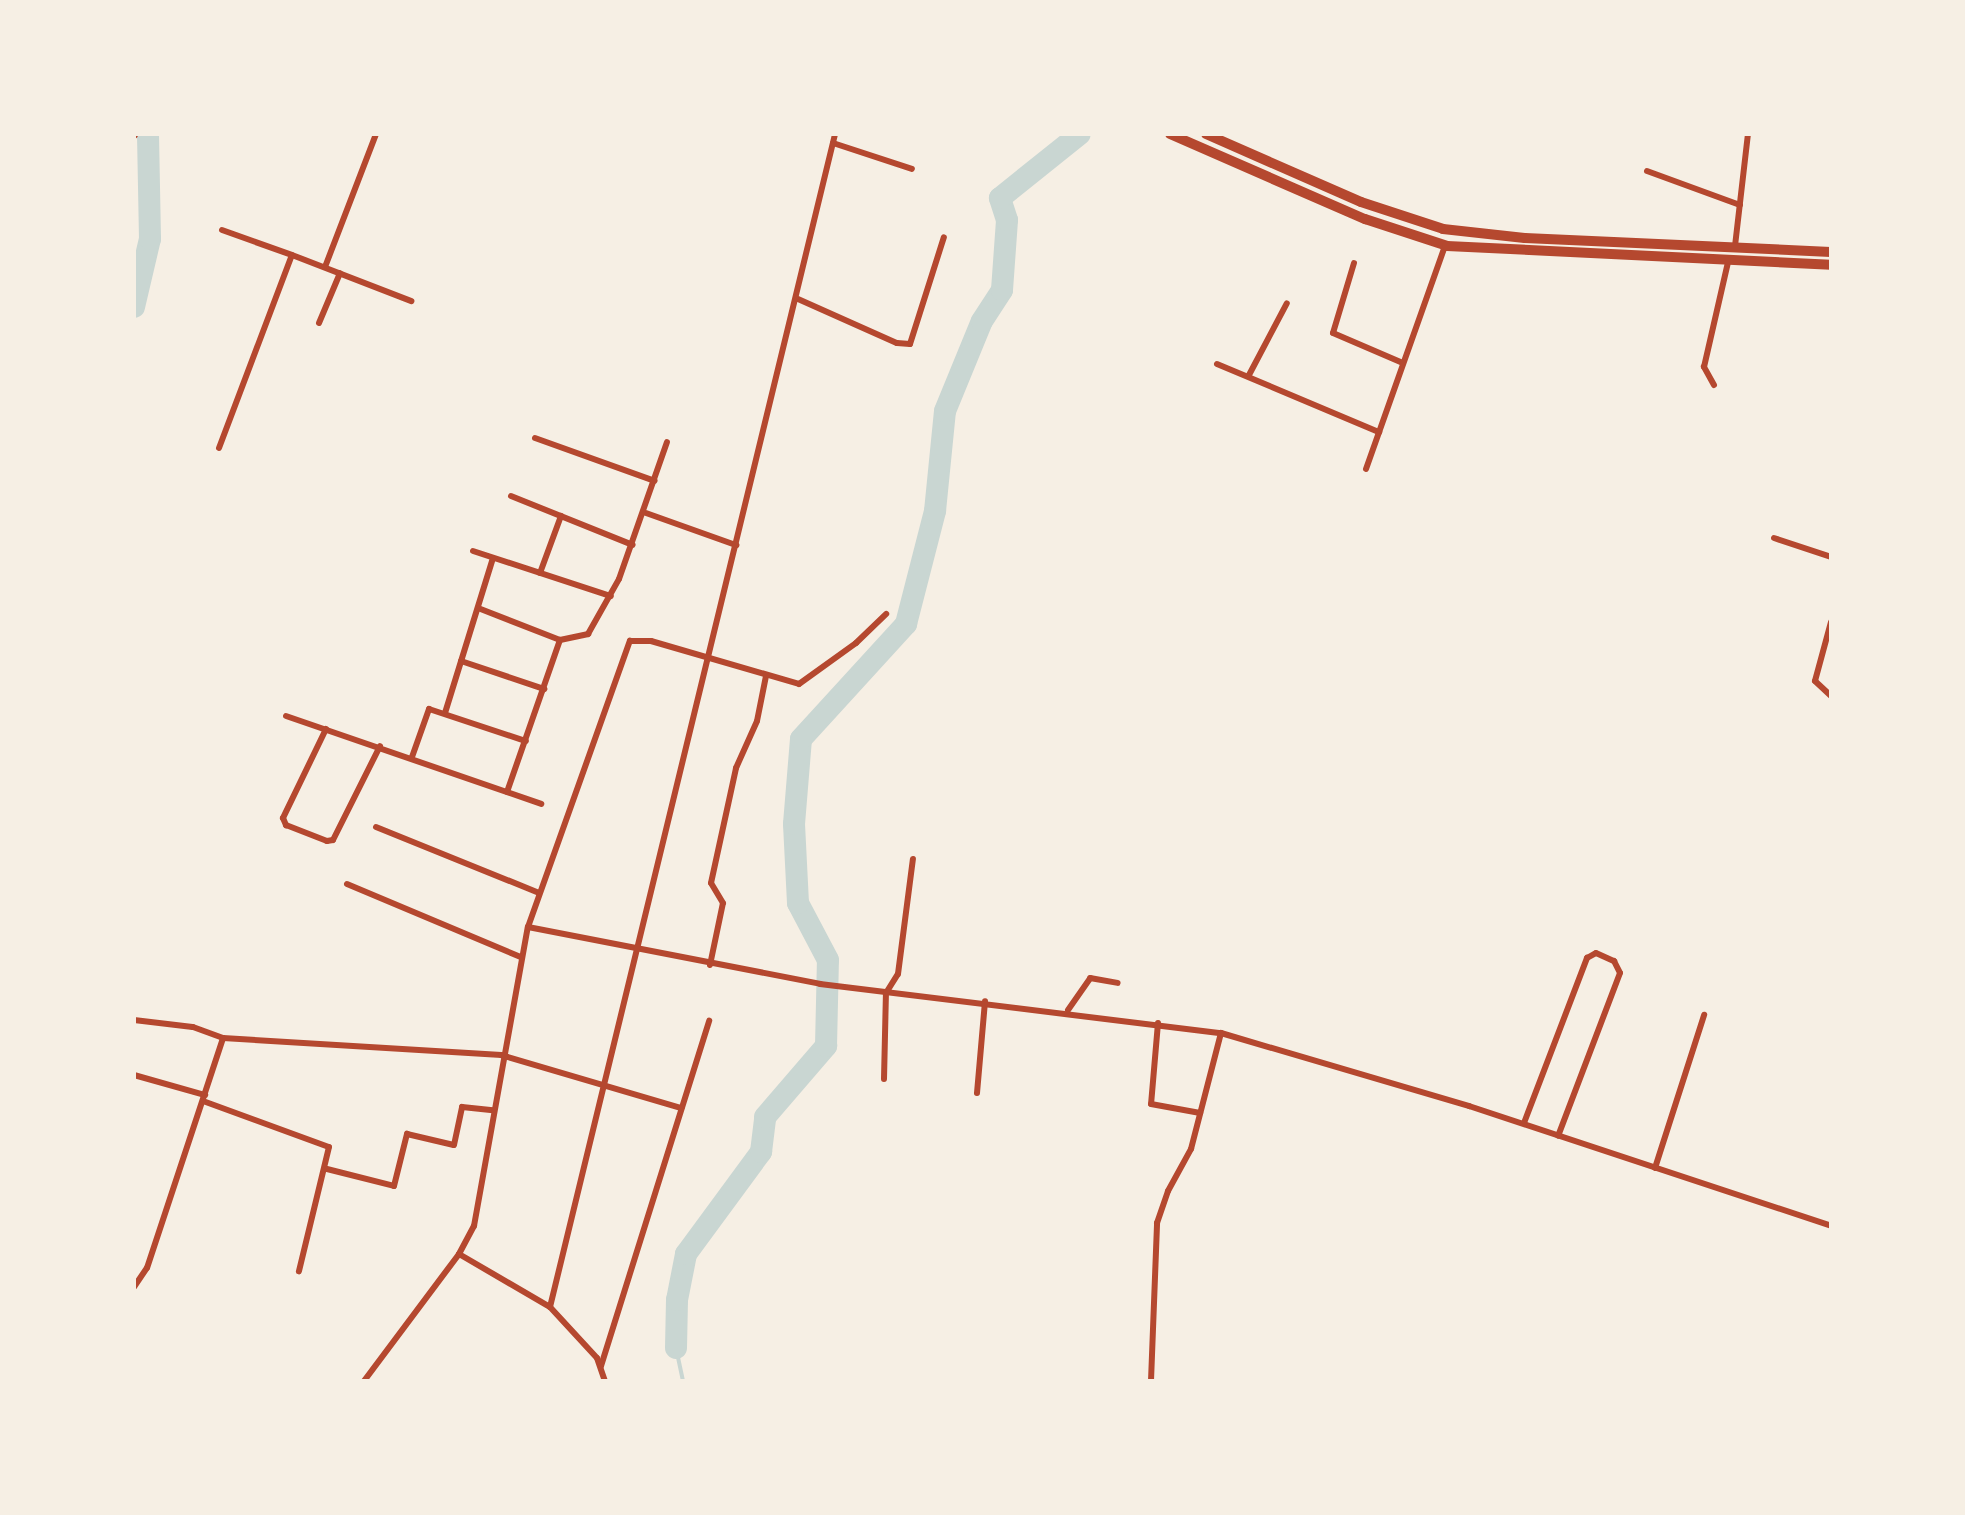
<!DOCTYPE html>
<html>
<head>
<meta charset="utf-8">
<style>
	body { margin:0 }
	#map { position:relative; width:1965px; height:1515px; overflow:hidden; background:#f6efe4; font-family:"Exo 2",sans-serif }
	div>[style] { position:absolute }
	.stream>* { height:4px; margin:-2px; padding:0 2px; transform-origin:2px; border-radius:2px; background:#c9d6d2 }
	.river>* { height:22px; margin:-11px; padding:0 11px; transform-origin:11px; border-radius:11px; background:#c9d6d2 }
	.minor>* { height:6px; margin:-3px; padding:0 3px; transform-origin:3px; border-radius:3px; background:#b5482f }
	.trunk>* { height:10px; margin:-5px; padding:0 5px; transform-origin:5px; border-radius:5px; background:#b5482f }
	span { translate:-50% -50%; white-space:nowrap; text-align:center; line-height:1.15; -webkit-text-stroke:8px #f6efe4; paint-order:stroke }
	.frame { position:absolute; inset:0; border:136px solid #f6efe4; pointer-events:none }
</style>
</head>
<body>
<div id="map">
	<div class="stream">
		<i style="left:676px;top:1348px;width:34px;rotate:78deg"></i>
	</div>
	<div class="river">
		<i style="left:134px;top:307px;width:70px;rotate:-76.8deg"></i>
		<i style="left:150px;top:239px;width:105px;rotate:-91.1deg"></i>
		<i style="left:676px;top:1348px;width:48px;rotate:-88.8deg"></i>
		<i style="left:677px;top:1300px;width:47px;rotate:-78.9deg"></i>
		<i style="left:686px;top:1254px;width:127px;rotate:-53.7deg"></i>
		<i style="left:761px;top:1152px;width:35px;rotate:-83deg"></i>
		<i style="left:765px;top:1117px;width:94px;rotate:-49.3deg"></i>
		<i style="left:826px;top:1046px;width:86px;rotate:-88.7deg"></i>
		<i style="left:828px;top:960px;width:64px;rotate:-117.8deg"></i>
		<i style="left:798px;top:903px;width:79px;rotate:-92.9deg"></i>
		<i style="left:794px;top:824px;width:85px;rotate:-85.3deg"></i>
		<i style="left:801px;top:739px;width:156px;rotate:-47.6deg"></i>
		<i style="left:906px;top:624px;width:117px;rotate:-75.6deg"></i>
		<i style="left:935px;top:511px;width:100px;rotate:-84.3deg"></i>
		<i style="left:945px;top:411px;width:97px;rotate:-67.7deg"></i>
		<i style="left:982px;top:321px;width:37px;rotate:-57deg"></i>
		<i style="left:1002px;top:290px;width:70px;rotate:-85.9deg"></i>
		<i style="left:1007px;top:220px;width:23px;rotate:-108deg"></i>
		<i style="left:1000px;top:198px;width:102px;rotate:-38.7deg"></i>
	</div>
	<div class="minor">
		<i style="left:134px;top:135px;width:1px;rotate:45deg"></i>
		<i style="left:833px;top:143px;width:83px;rotate:18.2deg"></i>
		<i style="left:1647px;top:171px;width:99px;rotate:20.1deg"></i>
		<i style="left:222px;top:230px;width:74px;rotate:19.7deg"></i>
		<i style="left:1735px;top:246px;width:113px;rotate:-83.4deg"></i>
		<i style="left:1354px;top:263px;width:73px;rotate:106.7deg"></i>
		<i style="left:1333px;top:333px;width:76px;rotate:23.2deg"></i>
		<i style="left:325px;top:267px;width:142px;rotate:-69deg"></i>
		<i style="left:798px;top:299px;width:108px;rotate:24deg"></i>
		<i style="left:897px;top:343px;width:13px;rotate:4deg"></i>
		<i style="left:910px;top:344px;width:112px;rotate:-72.4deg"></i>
		<i style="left:319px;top:323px;width:54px;rotate:-67.2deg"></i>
		<i style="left:1217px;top:364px;width:176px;rotate:22.8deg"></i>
		<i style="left:1249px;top:375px;width:81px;rotate:-62.2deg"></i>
		<i style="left:1714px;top:385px;width:21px;rotate:-119deg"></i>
		<i style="left:1704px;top:367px;width:108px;rotate:-77.1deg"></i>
		<i style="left:535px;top:438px;width:127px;rotate:19.7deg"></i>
		<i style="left:219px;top:448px;width:206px;rotate:-69.3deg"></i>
		<i style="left:292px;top:255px;width:128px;rotate:21.1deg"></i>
		<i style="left:1366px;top:469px;width:237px;rotate:-70.5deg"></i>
		<i style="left:511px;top:496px;width:131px;rotate:21.9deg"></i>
		<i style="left:646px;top:513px;width:96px;rotate:19.6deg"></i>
		<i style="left:1774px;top:538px;width:60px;rotate:18.4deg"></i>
		<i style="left:473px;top:551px;width:145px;rotate:18.1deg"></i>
		<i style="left:540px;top:573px;width:61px;rotate:-69.8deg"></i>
		<i style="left:478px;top:608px;width:88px;rotate:21.3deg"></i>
		<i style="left:560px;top:640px;width:29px;rotate:-12deg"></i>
		<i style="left:588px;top:634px;width:63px;rotate:-60.6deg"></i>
		<i style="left:619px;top:579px;width:145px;rotate:-70.7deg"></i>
		<i style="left:1831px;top:622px;width:61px;rotate:105.2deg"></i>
		<i style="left:1815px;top:681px;width:22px;rotate:43deg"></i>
		<i style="left:461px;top:661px;width:88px;rotate:18.6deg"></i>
		<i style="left:445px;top:713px;width:162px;rotate:-72.8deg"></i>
		<i style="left:286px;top:716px;width:270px;rotate:19deg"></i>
		<i style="left:326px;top:729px;width:99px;rotate:115.8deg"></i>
		<i style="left:283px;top:818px;width:8px;rotate:67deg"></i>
		<i style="left:286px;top:825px;width:44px;rotate:21.3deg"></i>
		<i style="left:327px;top:841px;width:6px;rotate:-9deg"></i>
		<i style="left:333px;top:840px;width:105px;rotate:-63.4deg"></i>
		<i style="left:412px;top:757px;width:51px;rotate:-70.5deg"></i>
		<i style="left:429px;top:709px;width:102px;rotate:18.3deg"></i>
		<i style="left:507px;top:792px;width:161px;rotate:-70.8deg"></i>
		<i style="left:376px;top:827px;width:176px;rotate:22deg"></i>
		<i style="left:347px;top:884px;width:189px;rotate:22.8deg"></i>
		<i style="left:528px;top:927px;width:298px;rotate:11deg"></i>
		<i style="left:820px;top:984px;width:404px;rotate:7deg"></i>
		<i style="left:1221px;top:1033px;width:259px;rotate:16.4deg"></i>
		<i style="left:1469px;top:1106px;width:381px;rotate:18.3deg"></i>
		<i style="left:710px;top:965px;width:63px;rotate:-78.2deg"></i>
		<i style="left:723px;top:903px;width:23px;rotate:-121deg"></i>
		<i style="left:711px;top:883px;width:118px;rotate:-77.7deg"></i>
		<i style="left:736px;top:768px;width:51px;rotate:-65.9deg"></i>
		<i style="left:757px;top:721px;width:46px;rotate:-78.7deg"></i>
		<i style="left:1068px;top:1010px;width:39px;rotate:-55deg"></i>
		<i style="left:1090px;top:978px;width:28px;rotate:10deg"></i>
		<i style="left:134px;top:1020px;width:59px;rotate:6.8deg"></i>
		<i style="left:193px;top:1027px;width:32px;rotate:20deg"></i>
		<i style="left:1158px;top:1023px;width:81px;rotate:94.9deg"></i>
		<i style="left:1151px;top:1104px;width:50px;rotate:10.4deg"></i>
		<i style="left:134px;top:1075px;width:74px;rotate:15.7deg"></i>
		<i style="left:884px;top:1079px;width:86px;rotate:-88.7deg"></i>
		<i style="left:886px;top:993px;width:22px;rotate:-58deg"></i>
		<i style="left:898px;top:974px;width:116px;rotate:-82.6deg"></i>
		<i style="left:977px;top:1093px;width:92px;rotate:-85deg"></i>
		<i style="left:203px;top:1101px;width:134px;rotate:20.1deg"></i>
		<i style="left:329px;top:1147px;width:128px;rotate:103.6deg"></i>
		<i style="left:1524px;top:1123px;width:177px;rotate:-69.1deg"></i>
		<i style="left:1587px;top:958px;width:10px;rotate:-29deg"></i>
		<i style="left:1596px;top:953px;width:20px;rotate:24deg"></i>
		<i style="left:1614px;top:961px;width:13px;rotate:63deg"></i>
		<i style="left:1620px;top:973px;width:174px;rotate:110.8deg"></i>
		<i style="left:1655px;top:1168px;width:161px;rotate:-72.2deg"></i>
		<i style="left:327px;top:1169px;width:69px;rotate:14.2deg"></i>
		<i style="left:394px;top:1186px;width:54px;rotate:-76deg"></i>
		<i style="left:407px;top:1134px;width:48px;rotate:13.2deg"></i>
		<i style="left:454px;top:1145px;width:39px;rotate:-78deg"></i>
		<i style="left:462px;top:1107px;width:31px;rotate:6deg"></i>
		<i style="left:459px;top:1254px;width:105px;rotate:30.2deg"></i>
		<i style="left:550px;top:1307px;width:69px;rotate:47.3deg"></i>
		<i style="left:597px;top:1358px;width:24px;rotate:71deg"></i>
		<i style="left:134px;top:1287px;width:23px;rotate:-56deg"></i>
		<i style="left:147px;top:1268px;width:242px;rotate:-71.7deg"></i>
		<i style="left:223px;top:1038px;width:279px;rotate:3.5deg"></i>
		<i style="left:501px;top:1055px;width:188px;rotate:16.4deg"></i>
		<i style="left:550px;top:1307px;width:1207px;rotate:-76.34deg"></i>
		<i style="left:601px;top:1366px;width:362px;rotate:-72.6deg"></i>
		<i style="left:364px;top:1381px;width:159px;rotate:-53.2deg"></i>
		<i style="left:459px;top:1254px;width:32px;rotate:-62deg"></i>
		<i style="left:474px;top:1226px;width:304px;rotate:-79.8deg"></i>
		<i style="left:528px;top:927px;width:304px;rotate:-70.4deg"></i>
		<i style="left:630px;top:641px;width:21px"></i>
		<i style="left:651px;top:641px;width:154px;rotate:16.2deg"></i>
		<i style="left:799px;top:684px;width:70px;rotate:-35.7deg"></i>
		<i style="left:856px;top:643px;width:42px;rotate:-44deg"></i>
		<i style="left:1151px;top:1381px;width:158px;rotate:-87.8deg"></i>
		<i style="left:1157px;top:1223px;width:34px;rotate:-71deg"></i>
		<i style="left:1168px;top:1191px;width:48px;rotate:-61.3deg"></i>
		<i style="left:1191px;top:1149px;width:120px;rotate:-75.5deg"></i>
	</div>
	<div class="trunk">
		<i style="left:1170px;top:134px;width:213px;rotate:23.6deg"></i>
		<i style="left:1365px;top:219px;width:86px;rotate:18.2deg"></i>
		<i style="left:1447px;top:246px;width:384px;rotate:2.8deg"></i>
		<i style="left:1206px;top:134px;width:169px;rotate:23.7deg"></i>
		<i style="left:1361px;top:202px;width:86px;rotate:18.2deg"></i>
		<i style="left:1443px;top:229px;width:82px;rotate:6.3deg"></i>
		<i style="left:1525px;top:238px;width:306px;rotate:2.6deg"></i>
	</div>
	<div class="frame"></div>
</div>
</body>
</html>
